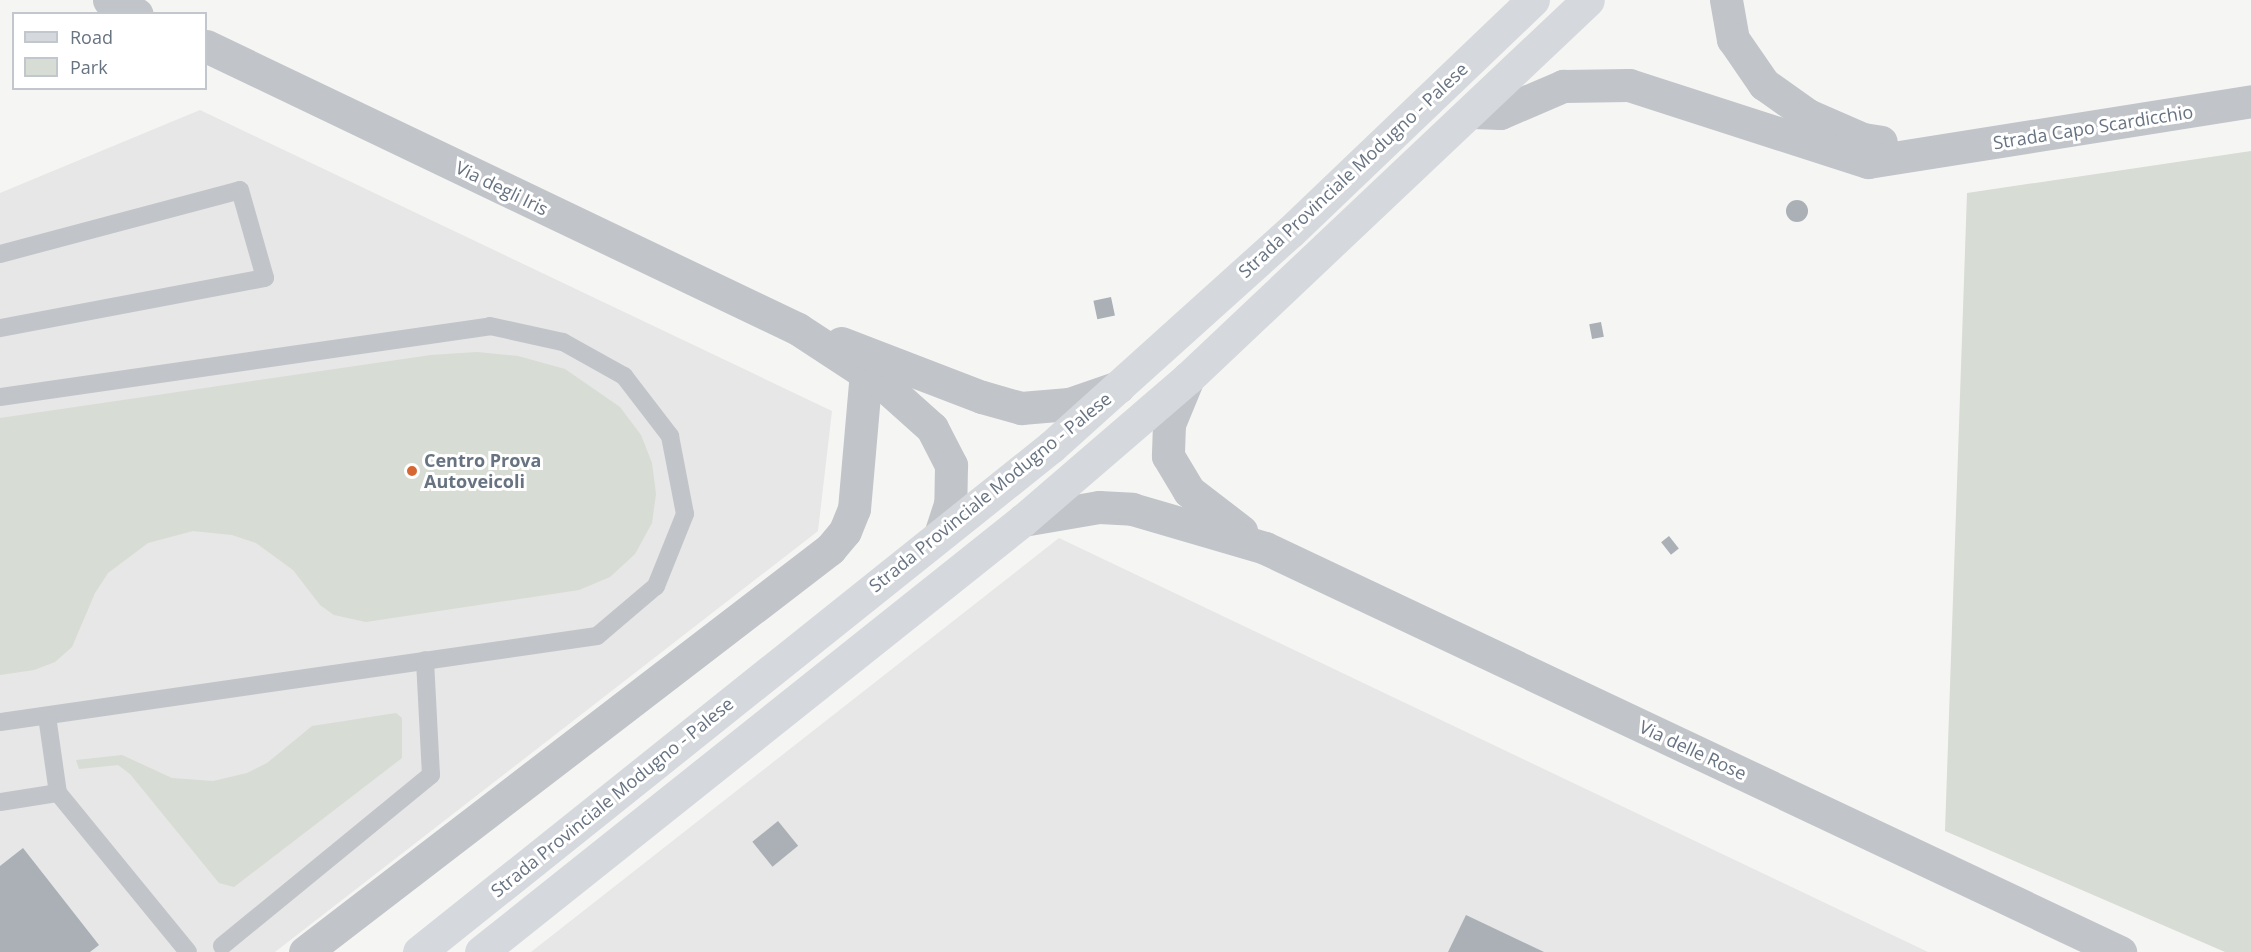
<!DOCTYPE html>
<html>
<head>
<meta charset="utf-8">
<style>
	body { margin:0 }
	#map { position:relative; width:2251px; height:952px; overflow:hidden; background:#f5f6f3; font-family:"Open Sans",sans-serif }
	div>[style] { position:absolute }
	.built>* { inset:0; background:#e6e7e6 }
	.green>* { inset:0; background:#d7dcd4 }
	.building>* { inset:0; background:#aab0b6; transform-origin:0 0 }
	.round { border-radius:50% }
	.service>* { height:18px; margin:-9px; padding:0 9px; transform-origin:9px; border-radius:9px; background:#c1c4c8 }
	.minor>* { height:33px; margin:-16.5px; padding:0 16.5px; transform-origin:16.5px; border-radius:16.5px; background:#c1c4c8 }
	.tertiary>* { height:33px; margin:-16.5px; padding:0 16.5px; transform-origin:16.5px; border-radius:16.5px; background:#c1c4c8 }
	.secondary>* { height:33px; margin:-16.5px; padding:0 16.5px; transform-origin:16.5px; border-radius:16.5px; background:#d5d8dc }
	.dots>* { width:16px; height:16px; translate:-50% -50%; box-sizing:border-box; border:3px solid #fff; border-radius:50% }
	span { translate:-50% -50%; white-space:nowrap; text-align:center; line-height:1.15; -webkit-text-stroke:6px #fff; paint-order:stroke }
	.street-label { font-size:18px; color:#677381 }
	.poi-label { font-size:18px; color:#677381; font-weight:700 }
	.left { translate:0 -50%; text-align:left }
	.legend { position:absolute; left:12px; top:12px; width:195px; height:78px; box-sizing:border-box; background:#fff; border:2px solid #c2c7cd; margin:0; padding:8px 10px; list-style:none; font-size:18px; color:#677381 }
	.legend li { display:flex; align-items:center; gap:12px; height:30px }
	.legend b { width:30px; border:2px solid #c2c7cd }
</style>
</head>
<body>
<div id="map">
	<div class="built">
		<i style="clip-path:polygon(200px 110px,832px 411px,818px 531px,275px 952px,0 952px,0 193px)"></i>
		<i style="clip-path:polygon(1059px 538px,1928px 952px,531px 952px)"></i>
	</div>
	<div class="green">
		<i style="clip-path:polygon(2251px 151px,2251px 952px,2225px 952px,1945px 831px,1967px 193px)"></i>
		<i style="clip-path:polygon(477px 352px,518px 356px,565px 369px,620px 407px,641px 435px,652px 463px,656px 494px,652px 523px,635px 554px,610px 577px,579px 590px,366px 622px,334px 615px,320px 605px,293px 570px,256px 543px,232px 535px,193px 531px,148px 543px,108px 573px,95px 593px,72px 647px,55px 662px,34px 670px,0 675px,0 418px,431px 355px)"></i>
		<i style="clip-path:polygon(396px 713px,402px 718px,402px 758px,234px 887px,219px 883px,130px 774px,118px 765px,79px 769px,76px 760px,122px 755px,172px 778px,213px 781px,247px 773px,267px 763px,312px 726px)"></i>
	</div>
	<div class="building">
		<i class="round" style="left:1786px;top:200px;width:22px;height:22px"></i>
		<i style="left:1111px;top:297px;width:19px;height:18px;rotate:78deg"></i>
		<i style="left:1601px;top:322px;width:15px;height:12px;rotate:79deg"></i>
		<i style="left:1669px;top:536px;width:16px;height:10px;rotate:52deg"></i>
		<i style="left:778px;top:821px;width:32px;height:33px;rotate:51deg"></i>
		<i style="clip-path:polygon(23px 848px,99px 945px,90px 952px,0 952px,0 866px)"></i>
		<i style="clip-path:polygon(1466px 915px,1544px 952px,1448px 952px)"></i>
	</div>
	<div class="service">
		<i style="left:0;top:254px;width:248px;rotate:-14.9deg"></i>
		<i style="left:240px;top:190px;width:91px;rotate:74.1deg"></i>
		<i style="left:265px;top:278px;width:270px;rotate:169.3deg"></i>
		<i style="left:0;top:397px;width:495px;rotate:-8.2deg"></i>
		<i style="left:490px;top:326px;width:75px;rotate:12.4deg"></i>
		<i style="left:563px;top:342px;width:70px;rotate:29.1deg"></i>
		<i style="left:624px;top:376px;width:76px;rotate:52.5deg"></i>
		<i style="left:670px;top:436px;width:79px;rotate:79.1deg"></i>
		<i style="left:685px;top:514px;width:78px;rotate:111.9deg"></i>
		<i style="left:656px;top:586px;width:77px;rotate:139.7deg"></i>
		<i style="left:597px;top:636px;width:603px;rotate:171.8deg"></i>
		<i style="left:47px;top:716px;width:78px;rotate:81.9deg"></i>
		<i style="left:0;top:802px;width:59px;rotate:-8.8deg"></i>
		<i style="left:58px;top:793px;width:205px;rotate:50.7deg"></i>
		<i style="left:222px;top:946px;width:270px;rotate:-39.3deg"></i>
		<i style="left:431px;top:775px;width:115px;rotate:-93deg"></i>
	</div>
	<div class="minor">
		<i style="left:1726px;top:0;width:40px;rotate:80deg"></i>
		<i style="left:1733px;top:39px;width:55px;rotate:55.4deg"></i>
		<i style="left:1764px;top:84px;width:54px;rotate:35.2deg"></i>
		<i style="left:1808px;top:115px;width:60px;rotate:23.6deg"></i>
		<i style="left:1863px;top:139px;width:18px;rotate:9deg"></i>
		<i style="left:1472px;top:112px;width:28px;rotate:2deg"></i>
		<i style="left:1500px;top:113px;width:69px;rotate:-23.2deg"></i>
		<i style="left:1563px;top:86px;width:66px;rotate:-0.9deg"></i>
		<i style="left:1629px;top:85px;width:251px;rotate:17.9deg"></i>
		<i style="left:1868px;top:162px;width:388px;rotate:-9deg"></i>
		<i style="left:305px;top:952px;width:662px;rotate:-37.51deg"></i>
		<i style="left:830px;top:549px;width:23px;rotate:-50deg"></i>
		<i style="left:845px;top:531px;width:24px;rotate:-68deg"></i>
		<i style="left:854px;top:509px;width:137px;rotate:-85deg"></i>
	</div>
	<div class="tertiary">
		<i style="left:109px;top:0;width:31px;rotate:27deg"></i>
		<i style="left:206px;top:46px;width:656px;rotate:25.55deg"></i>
		<i style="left:798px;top:329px;width:104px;rotate:33.2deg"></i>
		<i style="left:885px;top:386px;width:63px;rotate:41.8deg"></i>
		<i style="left:932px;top:428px;width:42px;rotate:62.8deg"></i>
		<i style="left:951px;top:465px;width:39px;rotate:91deg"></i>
		<i style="left:950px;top:504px;width:32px;rotate:108deg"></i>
		<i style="left:841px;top:343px;width:151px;rotate:21deg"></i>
		<i style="left:982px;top:397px;width:41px;rotate:15.8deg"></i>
		<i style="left:1021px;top:408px;width:48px;rotate:-4.8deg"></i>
		<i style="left:1069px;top:404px;width:52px;rotate:-19.1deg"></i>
		<i style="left:1188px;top:378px;width:50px;rotate:112.4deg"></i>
		<i style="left:1169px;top:424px;width:32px;rotate:92deg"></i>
		<i style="left:1168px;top:456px;width:41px;rotate:59deg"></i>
		<i style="left:1189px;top:491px;width:66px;rotate:37.6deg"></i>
		<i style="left:1023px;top:520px;width:77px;rotate:-9.7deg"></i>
		<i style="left:1099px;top:507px;width:33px;rotate:3deg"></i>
		<i style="left:1132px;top:509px;width:139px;rotate:16.3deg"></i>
		<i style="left:1265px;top:548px;width:946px;rotate:25.29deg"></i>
	</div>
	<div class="secondary">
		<i style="left:419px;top:952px;width:809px;rotate:-38.63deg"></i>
		<i style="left:1051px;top:447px;width:321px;rotate:-42deg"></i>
		<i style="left:1290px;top:232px;width:336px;rotate:-43.7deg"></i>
		<i style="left:481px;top:952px;width:693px;rotate:-38.56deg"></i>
		<i style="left:1023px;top:520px;width:218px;rotate:-40.7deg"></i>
		<i style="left:1188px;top:378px;width:550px;rotate:-43.38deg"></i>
	</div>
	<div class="dots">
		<i style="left:412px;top:471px;background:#d66733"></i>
	</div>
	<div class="street-label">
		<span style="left:2093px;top:127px;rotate:-9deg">Strada Capo Scardicchio</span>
		<span style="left:1353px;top:170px;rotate:-43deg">Strada Provinciale Modugno - Palese</span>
		<span style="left:502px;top:188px;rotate:26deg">Via degli Iris</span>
		<span style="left:990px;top:492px;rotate:-39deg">Strada Provinciale Modugno - Palese</span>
		<span style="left:1693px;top:750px;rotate:25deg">Via delle Rose</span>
		<span style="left:612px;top:797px;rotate:-39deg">Strada Provinciale Modugno - Palese</span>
	</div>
	<div class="poi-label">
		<span class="left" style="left:424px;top:471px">Centro Prova<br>Autoveicoli</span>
	</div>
	<ul class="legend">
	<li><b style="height:8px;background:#d5d8dc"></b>Road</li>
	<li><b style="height:16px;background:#d7dcd4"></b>Park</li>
	</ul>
</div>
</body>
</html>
